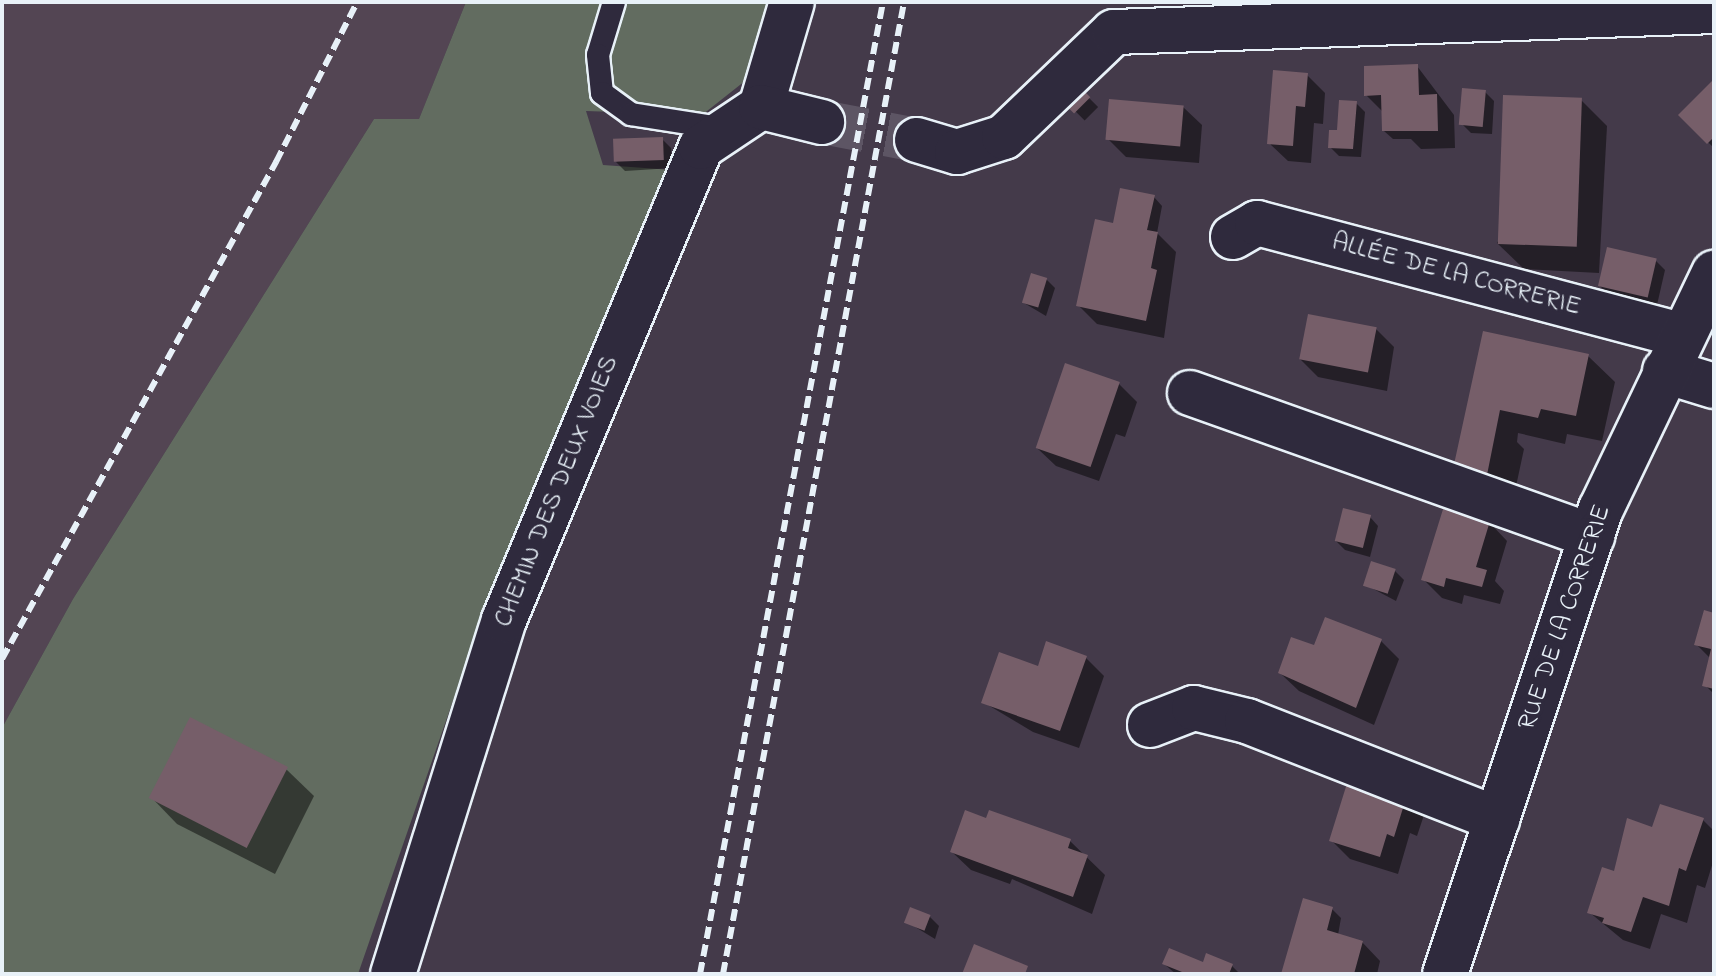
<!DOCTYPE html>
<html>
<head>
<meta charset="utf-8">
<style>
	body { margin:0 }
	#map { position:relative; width:1716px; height:976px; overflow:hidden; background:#443a4a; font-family:"Indie Flower",sans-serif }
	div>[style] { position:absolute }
	.built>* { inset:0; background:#534553 }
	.green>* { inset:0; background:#626c60 }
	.shadow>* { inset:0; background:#0007; transform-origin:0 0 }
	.building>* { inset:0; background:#765e69; transform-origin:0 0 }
	.minor-tunnel>* { height:44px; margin-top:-22px; transform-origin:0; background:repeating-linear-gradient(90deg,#5d5564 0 44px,transparent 0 66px) }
	.roads { filter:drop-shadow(2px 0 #e8f1f8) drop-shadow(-2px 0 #e8f1f8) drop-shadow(0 2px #e8f1f8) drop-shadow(0 -2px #e8f1f8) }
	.service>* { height:22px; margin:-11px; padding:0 11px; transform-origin:11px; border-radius:11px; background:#2f2a3d }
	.minor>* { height:44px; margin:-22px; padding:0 22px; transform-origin:22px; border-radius:22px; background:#2f2a3d }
	.rail>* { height:6px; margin-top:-3px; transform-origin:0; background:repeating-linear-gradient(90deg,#e8f1f8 0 12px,transparent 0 18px) }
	span { translate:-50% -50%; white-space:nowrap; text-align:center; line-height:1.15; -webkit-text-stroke:7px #2f2a3d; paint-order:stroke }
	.street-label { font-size:26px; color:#e8f1f8 }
	.frame { position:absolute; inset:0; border:4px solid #e8f1f8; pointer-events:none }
</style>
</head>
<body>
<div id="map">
	<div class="built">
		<i style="clip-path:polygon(2px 2px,466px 2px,419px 119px,374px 119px,73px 599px,2px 728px)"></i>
	</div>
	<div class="green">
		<i style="clip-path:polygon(466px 2px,776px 2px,750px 77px,702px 115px,586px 111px,603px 165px,673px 170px,646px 249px,464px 669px,358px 974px,2px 974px,2px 728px,73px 599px,374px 119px,419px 119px)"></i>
	</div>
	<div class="shadow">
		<i style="clip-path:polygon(1417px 66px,1454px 115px,1455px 148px,1421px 149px,1411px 139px,1393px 139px,1384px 131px,1384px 113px,1366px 95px)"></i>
		<i style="clip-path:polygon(1307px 75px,1325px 93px,1323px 124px,1314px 123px,1311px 163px,1288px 161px,1269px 143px)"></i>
		<i style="clip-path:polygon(1714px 82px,1714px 148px,1680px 115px)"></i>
		<i style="left:1079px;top:88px;width:27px;height:19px;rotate:45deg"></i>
		<i style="clip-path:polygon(1485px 92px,1494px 101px,1492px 134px,1471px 133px,1462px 124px)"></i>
		<i style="clip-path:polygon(1581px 100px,1607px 126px,1599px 273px,1524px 269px,1497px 243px)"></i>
		<i style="clip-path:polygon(1356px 103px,1365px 112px,1361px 157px,1339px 156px,1330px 147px)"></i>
		<i style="clip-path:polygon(1183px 107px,1202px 125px,1199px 163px,1126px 157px,1108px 139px)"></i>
		<i style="clip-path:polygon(662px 139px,671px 148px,672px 168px,625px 171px,616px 162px)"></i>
		<i style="clip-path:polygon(1154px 197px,1162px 206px,1157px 233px,1176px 252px,1164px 338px,1097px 324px,1079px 306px,1114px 225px)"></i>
		<i style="clip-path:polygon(1656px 261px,1665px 270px,1657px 305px,1608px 294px,1599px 285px)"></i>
		<i style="clip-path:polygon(1046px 279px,1055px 288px,1046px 316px,1024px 303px)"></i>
		<i style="clip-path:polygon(1376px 329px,1394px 347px,1387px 391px,1318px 377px,1300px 359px)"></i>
		<i style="clip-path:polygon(1485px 333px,1588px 356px,1615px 382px,1602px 441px,1567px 434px,1565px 444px,1518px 433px,1517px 442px,1524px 449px,1512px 505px,1481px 495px)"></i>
		<i style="clip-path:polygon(1119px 384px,1137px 402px,1125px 437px,1116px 434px,1099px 481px,1056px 466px,1037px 448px)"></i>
		<i style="clip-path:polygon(1370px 517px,1378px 526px,1370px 557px,1345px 550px,1336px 541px)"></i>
		<i style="clip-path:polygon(1489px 522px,1507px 541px,1495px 581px,1504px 591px,1500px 604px,1464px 595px,1462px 604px,1442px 598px,1424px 580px)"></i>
		<i style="clip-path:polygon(1395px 571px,1404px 580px,1396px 601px,1364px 584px)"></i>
		<i style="clip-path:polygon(1714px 615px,1714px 694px,1705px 685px,1711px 659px,1696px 644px)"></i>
		<i style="clip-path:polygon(1381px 641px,1399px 659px,1374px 725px,1299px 691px,1280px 673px,1316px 648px)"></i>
		<i style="clip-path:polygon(1086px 658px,1104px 676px,1079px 748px,1033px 732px,983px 702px,1039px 668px)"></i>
		<i style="clip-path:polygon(191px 720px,287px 770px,314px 796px,275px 874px,177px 824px,151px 797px)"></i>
		<i style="clip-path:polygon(1406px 796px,1424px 815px,1417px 836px,1410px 833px,1398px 874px,1350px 859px,1332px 841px)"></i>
		<i style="clip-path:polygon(1703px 820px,1714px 831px,1714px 859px,1705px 888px,1697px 885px,1687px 923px,1661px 914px,1650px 949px,1623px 940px,1589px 912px,1653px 829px)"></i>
		<i style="clip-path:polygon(1070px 841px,1105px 875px,1092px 914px,1012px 879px,1010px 884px,971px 870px,952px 852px)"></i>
		<i style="clip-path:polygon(1332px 909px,1341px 918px,1338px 935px,1362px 942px,1380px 961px,1377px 974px,1283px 974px)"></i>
		<i style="clip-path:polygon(930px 917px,939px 926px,935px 939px,907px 922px)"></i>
		<i style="clip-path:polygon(1164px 964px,1232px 966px,1240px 974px,1176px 974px)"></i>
	</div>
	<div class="building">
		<i style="clip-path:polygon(1418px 64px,1419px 95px,1437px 94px,1438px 131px,1382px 131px,1381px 95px,1364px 96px,1364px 66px)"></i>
		<i style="clip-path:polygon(1273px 70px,1308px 73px,1305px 107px,1296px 106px,1293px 146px,1267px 144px)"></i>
		<i style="clip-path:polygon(1714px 79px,1714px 137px,1707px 144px,1678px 115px)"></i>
		<i style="left:1079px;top:86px;width:16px;height:23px;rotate:45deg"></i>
		<i style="left:1462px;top:88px;width:24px;height:37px;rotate:5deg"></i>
		<i style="left:1503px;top:95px;width:79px;height:149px;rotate:2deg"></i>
		<i style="left:1109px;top:99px;width:75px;height:41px;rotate:5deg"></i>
		<i style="clip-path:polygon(1339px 100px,1357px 101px,1353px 149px,1328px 148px,1329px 130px,1337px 130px)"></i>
		<i style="left:663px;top:137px;width:23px;height:50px;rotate:88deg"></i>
		<i style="clip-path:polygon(1120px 188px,1155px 195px,1147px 230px,1158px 232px,1151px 268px,1157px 270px,1146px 321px,1076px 306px,1095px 219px,1113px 223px)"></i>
		<i style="left:1607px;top:247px;width:51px;height:40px;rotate:13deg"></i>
		<i style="left:1031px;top:273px;width:17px;height:31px;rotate:17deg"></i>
		<i style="left:1308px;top:314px;width:70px;height:46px;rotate:11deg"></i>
		<i style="clip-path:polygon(1483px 331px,1589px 354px,1576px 416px,1541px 409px,1538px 418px,1500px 410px,1486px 480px,1453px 469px)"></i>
		<i style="left:1065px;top:363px;width:58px;height:90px;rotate:19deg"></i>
		<i style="clip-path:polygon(1444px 506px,1490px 521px,1476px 567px,1487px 570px,1482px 587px,1446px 578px,1444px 587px,1421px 580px)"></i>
		<i style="left:1343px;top:508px;width:29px;height:34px;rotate:14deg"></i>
		<i style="left:1371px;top:561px;width:26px;height:26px;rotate:18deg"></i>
		<i style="clip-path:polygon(1704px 610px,1714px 613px,1714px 689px,1702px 686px,1711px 649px,1694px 645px)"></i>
		<i style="clip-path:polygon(1325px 617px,1382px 639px,1356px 708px,1278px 673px,1291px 637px,1314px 645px)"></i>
		<i style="clip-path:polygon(1046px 641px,1087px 656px,1060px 731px,981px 703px,999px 652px,1038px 666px)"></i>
		<i style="left:190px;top:717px;width:110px;height:91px;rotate:27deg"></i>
		<i style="clip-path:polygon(1349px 777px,1407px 795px,1394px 837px,1387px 834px,1380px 857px,1329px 841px)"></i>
		<i style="clip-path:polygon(1660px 804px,1704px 818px,1686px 871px,1679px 868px,1669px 906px,1643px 897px,1631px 932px,1602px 923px,1604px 918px,1587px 913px,1602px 867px,1614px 871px,1627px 818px,1652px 827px)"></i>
		<i style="clip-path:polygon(965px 810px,986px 818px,989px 810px,1071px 839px,1068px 848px,1088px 855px,1073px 897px,950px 852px)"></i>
		<i style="clip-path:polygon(1303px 898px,1333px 907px,1327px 930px,1363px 941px,1354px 974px,1281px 974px)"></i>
		<i style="left:910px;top:907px;width:22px;height:17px;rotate:21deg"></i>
		<i style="clip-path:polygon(974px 944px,1028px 966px,1025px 974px,962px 974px)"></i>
		<i style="clip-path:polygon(1169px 948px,1203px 962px,1206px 953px,1233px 964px,1229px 974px,1187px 974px,1162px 964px)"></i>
	</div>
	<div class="minor-tunnel">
		<i style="left:822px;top:122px;width:97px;rotate:10.7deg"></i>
	</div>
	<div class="roads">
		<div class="service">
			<i style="left:614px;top:2px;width:55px;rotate:106.8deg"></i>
			<i style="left:598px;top:55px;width:38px;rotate:84deg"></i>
			<i style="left:602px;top:93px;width:36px;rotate:36deg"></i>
			<i style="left:631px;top:114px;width:96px;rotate:9deg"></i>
		</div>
		<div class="minor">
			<i style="left:761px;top:107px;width:109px;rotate:-73.6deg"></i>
			<i style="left:917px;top:140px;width:42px;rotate:16.7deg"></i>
			<i style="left:957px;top:152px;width:49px;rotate:-17.7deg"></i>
			<i style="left:1004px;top:137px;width:152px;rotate:-43.7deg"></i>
			<i style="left:1114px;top:32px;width:600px;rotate:-2deg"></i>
			<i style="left:1233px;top:237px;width:28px;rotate:-30deg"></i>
			<i style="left:1257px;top:223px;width:440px;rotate:14.8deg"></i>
			<i style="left:1665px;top:371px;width:51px;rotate:17deg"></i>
			<i style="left:1190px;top:393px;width:427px;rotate:19.6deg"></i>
			<i style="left:1150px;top:725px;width:47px;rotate:-21.1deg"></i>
			<i style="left:1194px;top:708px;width:55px;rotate:13.8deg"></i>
			<i style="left:1247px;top:721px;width:269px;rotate:21.4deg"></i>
			<i style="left:393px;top:974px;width:371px;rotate:-72.6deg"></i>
			<i style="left:504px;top:620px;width:512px;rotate:-67.39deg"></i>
			<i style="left:701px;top:147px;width:72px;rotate:-33.7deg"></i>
			<i style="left:761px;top:107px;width:63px;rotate:13.8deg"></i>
			<i style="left:1445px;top:974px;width:490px;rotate:-71.5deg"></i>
			<i style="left:1601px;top:509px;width:262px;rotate:-64.4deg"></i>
		</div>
	</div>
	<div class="rail">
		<i style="left:2px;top:659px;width:568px;rotate:-61.13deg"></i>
		<i style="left:276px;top:162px;width:179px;rotate:-63.1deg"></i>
		<i style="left:700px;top:974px;width:989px;rotate:-79.34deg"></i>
		<i style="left:723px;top:974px;width:989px;rotate:-79.45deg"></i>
	</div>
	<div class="street-label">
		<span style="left:1456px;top:276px;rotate:15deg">ALLÉE DE LA CORRERIE</span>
		<span style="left:558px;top:492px;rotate:-68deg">CHEMIN DES DEUX VOIES</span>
		<span style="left:1566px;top:618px;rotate:-71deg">RUE DE LA CORRERIE</span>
	</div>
	<div class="frame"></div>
</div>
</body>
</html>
